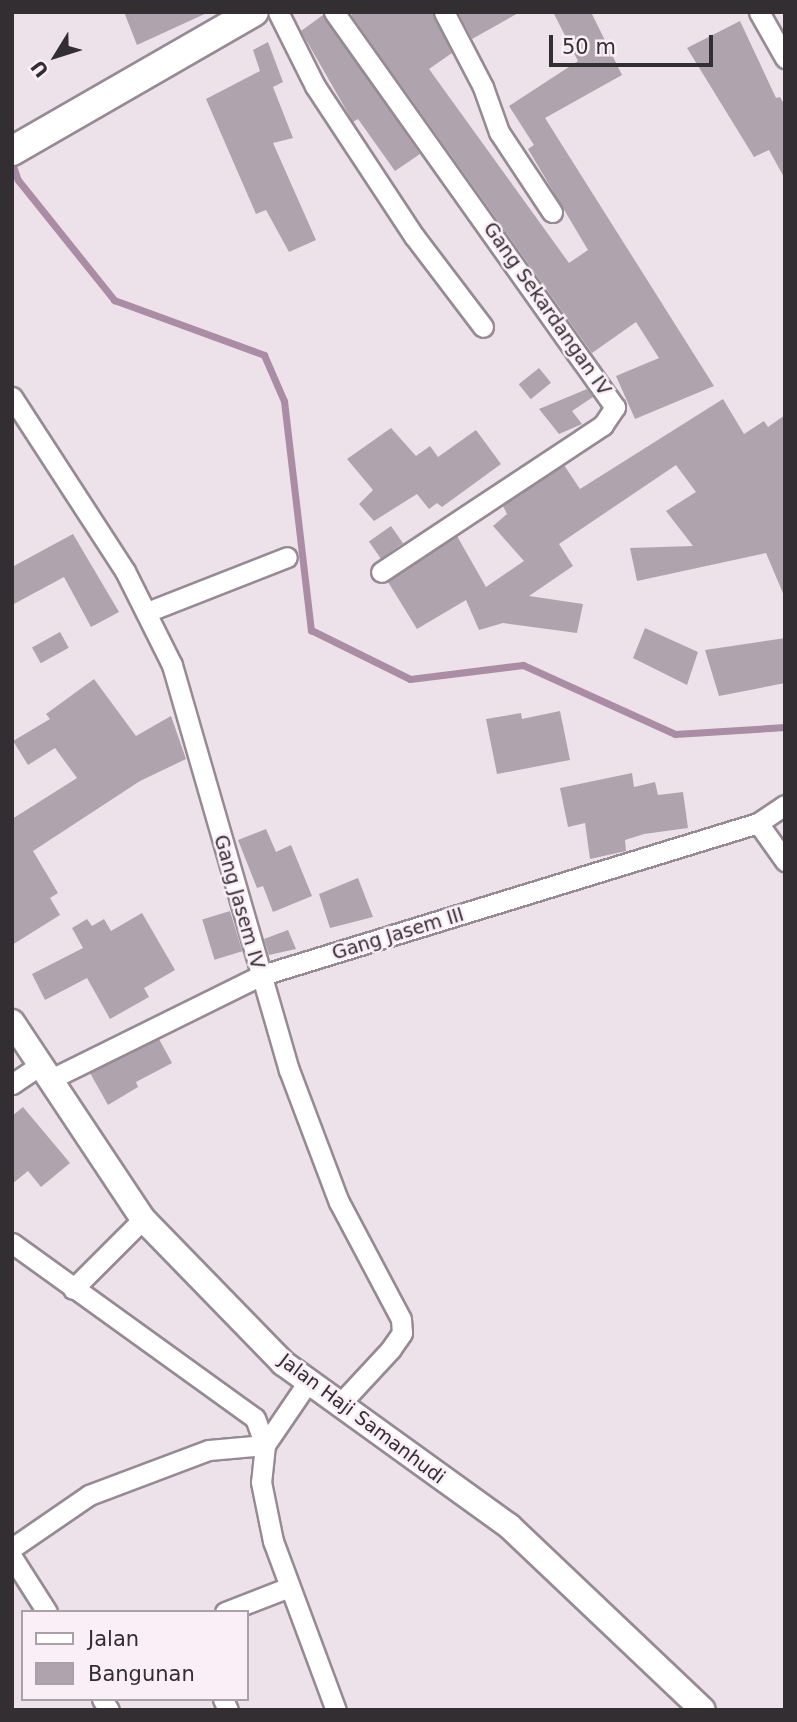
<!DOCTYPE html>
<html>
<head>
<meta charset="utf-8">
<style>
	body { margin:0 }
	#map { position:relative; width:797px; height:1722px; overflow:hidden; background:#ede1ea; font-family:"DejaVu Sans",sans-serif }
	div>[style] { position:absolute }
	.stream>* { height:7px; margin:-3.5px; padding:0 3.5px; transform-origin:3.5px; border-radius:3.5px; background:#aa8ca4 }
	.building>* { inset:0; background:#afa4ad; transform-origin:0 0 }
	.roads { filter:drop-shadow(2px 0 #968b94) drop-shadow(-2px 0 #968b94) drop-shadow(0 2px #968b94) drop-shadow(0 -2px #968b94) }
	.minor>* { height:19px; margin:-9.5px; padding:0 9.5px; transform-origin:9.5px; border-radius:9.5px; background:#fff }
	.tertiary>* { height:24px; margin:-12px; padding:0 12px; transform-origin:12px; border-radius:12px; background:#fff }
	.secondary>* { height:28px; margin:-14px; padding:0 14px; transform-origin:14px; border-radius:14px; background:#fff }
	span { translate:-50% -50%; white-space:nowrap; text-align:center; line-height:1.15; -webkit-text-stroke:5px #faeef7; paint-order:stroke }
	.street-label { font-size:19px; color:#332e32 }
	.frame { position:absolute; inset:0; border:14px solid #332e32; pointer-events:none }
	.legend { position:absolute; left:21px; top:1610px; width:228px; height:91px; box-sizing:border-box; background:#faeef7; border:2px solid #aaa1a8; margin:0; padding:9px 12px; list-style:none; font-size:21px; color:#332e32 }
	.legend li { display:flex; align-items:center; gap:14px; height:35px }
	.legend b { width:35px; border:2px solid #aaa1a8 }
	.north { position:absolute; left:21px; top:21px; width:70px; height:70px; -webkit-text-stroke:5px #faeef7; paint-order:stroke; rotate:232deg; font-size:19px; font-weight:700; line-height:28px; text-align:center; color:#332e32 }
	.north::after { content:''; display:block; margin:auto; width:24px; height:32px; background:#332e32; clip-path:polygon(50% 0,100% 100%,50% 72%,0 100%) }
	.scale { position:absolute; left:549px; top:35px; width:164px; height:32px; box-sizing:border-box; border:4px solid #332e32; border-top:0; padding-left:9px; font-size:21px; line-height:24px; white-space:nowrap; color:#332e32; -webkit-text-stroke:5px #faeef7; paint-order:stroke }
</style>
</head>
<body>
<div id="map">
	<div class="stream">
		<i style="left:12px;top:163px;width:18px;rotate:71deg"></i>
		<i style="left:18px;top:180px;width:154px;rotate:51.3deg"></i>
		<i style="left:114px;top:300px;width:160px;rotate:20.1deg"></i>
		<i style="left:264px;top:355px;width:50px;rotate:66.5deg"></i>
		<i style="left:284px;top:401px;width:231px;rotate:83.3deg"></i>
		<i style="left:311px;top:630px;width:110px;rotate:26.3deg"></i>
		<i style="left:410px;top:679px;width:114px;rotate:-7.1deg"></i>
		<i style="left:523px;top:665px;width:167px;rotate:24.4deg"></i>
		<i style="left:675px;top:734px;width:110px;rotate:-3.6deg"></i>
	</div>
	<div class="building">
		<i style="clip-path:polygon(124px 12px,209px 12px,137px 45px)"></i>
		<i style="clip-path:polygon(356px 12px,432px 12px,452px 53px,429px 69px,569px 263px,588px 250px,528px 149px,534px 145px,509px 106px,578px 61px,553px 12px,591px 12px,622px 75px,545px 118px,714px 386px,635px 419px,616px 376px,659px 358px,636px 322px,592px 353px,351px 15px)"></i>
		<i style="clip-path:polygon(458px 12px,520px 12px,472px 39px)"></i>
		<i style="clip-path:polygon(323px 15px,420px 154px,395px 171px,358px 119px,353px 122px,301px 31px)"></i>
		<i style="clip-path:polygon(740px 21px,776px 98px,780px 97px,785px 106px,785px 179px,769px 150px,754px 157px,687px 48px)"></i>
		<i style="clip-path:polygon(268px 42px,283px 82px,273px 87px,293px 138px,273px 143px,316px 240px,289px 252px,266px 210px,256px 214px,206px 99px,260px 71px,253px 50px)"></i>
		<i style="left:539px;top:368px;width:19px;height:26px;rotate:51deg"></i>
		<i style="clip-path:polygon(587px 389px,593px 397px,572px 411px,582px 424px,559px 434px,539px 409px)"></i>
		<i style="clip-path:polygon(723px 399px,744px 434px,764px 421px,768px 427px,785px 415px,785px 598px,766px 553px,637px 581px,630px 548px,693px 546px,666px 511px,696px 492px,676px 465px,559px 544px,573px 566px,529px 596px,583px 604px,577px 633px,503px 623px,479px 630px,466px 600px,417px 629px,388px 582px,457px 536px,486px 587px,524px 561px,493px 526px,507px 514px,503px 506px,564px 465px,580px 489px)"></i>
		<i style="clip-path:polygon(391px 428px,416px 456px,430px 446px,438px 457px,476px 430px,501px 464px,442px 507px,437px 503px,429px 509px,417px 494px,374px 521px,359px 504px,373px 490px,347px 459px)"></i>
		<i style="left:391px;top:526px;width:21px;height:27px;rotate:55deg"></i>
		<i style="clip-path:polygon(73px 534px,119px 612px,91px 627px,64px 577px,12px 605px,12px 567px)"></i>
		<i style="clip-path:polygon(645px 628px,698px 652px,687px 685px,633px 658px)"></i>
		<i style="left:60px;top:632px;width:18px;height:32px;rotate:61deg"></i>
		<i style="clip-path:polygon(785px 638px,785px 683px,719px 696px,705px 650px)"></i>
		<i style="clip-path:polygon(94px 679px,136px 736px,171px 716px,186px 759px,140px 781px,33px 851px,58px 893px,50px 898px,60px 915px,12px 945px,12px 819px,77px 778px,55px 748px,28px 765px,13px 741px,50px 719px,46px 714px)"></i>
		<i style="clip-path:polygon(560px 711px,570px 760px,497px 774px,486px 719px,521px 713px,522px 719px)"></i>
		<i style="clip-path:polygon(632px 773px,634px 787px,655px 782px,658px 795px,683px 792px,688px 828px,644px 834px,625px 840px,626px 851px,590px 859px,585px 823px,568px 827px,560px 788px)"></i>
		<i style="clip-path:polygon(266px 829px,276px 852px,291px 845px,312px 896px,273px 912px,263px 886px,257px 888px,238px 840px)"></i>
		<i style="clip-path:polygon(358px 878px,373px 917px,330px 928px,319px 894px)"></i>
		<i style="left:230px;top:911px;width:42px;height:29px;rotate:73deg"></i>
		<i style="clip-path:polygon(142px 913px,175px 970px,144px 988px,149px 997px,110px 1019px,87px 978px,45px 1000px,32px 974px,83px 948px,72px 928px,87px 919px,92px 926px,104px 919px,111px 931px)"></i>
		<i style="clip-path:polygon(288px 930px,296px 949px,269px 955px,264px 939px)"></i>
		<i style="clip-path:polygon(159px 1039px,172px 1063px,136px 1082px,138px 1087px,108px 1105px,90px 1073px)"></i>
		<i style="clip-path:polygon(23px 1107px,70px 1163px,41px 1187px,28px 1171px,12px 1184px,12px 1116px)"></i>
	</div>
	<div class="roads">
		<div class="minor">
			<i style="left:278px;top:12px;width:83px;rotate:63.4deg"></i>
			<i style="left:315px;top:86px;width:180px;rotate:56.6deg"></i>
			<i style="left:414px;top:236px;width:114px;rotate:52.8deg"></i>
			<i style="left:334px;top:12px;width:485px;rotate:54.6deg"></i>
			<i style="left:615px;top:407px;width:22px;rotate:124deg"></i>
			<i style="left:603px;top:425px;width:266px;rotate:146.5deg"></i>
			<i style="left:444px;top:12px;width:85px;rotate:62.5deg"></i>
			<i style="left:483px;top:87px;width:48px;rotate:70.4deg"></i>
			<i style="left:499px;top:132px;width:96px;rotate:56.5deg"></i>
			<i style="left:759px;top:12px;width:53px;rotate:60.5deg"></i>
			<i style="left:12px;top:397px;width:207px;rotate:57deg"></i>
			<i style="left:125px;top:571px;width:105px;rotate:63.4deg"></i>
			<i style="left:172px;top:665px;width:422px;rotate:73.9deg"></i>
			<i style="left:289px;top:1070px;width:141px;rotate:69.3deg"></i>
			<i style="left:339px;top:1202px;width:132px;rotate:62.1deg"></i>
			<i style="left:401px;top:1319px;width:14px;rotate:86deg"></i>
			<i style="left:402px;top:1333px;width:19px;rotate:125deg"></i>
			<i style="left:391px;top:1349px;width:76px;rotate:132.9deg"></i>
			<i style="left:147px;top:612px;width:150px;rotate:-21.4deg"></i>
			<i style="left:758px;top:823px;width:47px;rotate:54.6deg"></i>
			<i style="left:51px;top:1079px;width:232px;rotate:-26.3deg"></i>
			<i style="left:259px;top:976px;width:522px;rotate:-17.05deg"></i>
			<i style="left:758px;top:823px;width:32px;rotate:-34deg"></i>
			<i style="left:12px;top:1084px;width:36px;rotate:-34deg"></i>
			<i style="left:12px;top:1243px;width:299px;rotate:35.8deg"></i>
			<i style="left:255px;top:1418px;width:29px;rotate:70deg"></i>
			<i style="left:265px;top:1445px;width:37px;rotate:96deg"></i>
			<i style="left:261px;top:1482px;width:60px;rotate:78.5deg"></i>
			<i style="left:273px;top:1541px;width:180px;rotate:69.6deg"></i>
			<i style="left:73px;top:1289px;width:99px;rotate:-45deg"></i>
			<i style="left:265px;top:1445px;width:76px;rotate:-55.7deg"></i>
			<i style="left:12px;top:1548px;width:93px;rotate:-34.5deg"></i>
			<i style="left:89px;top:1495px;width:128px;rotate:-20.6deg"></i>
			<i style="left:209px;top:1450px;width:56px;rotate:-5.1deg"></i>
			<i style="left:12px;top:1557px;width:65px;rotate:57.5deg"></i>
			<i style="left:225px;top:1612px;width:66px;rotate:-21.2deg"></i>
			<i style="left:102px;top:1699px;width:13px;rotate:58deg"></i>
			<i style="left:223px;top:1699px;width:12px;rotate:66deg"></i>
		</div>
		<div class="tertiary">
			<i style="left:12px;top:1022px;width:237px;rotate:56.4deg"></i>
			<i style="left:143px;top:1219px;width:201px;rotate:45.8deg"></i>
			<i style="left:283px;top:1363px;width:279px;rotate:35.8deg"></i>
			<i style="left:509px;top:1526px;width:267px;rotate:43.5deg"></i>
		</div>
		<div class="secondary">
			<i style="left:12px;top:151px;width:279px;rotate:-29.9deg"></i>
		</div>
	</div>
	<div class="street-label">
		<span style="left:547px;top:309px;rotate:55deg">Gang Sekardangan IV</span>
		<span style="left:239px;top:902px;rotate:74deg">Gang Jasem IV</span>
		<span style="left:398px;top:934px;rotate:-17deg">Gang Jasem III</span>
		<span style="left:362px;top:1419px;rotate:37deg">Jalan Haji Samanhudi</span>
	</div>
	<div class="frame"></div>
	<ul class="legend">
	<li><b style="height:9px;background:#fff"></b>Jalan</li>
	<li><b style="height:19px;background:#afa4ad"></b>Bangunan</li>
	</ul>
	<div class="north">U</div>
	<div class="scale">50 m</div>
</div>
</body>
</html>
